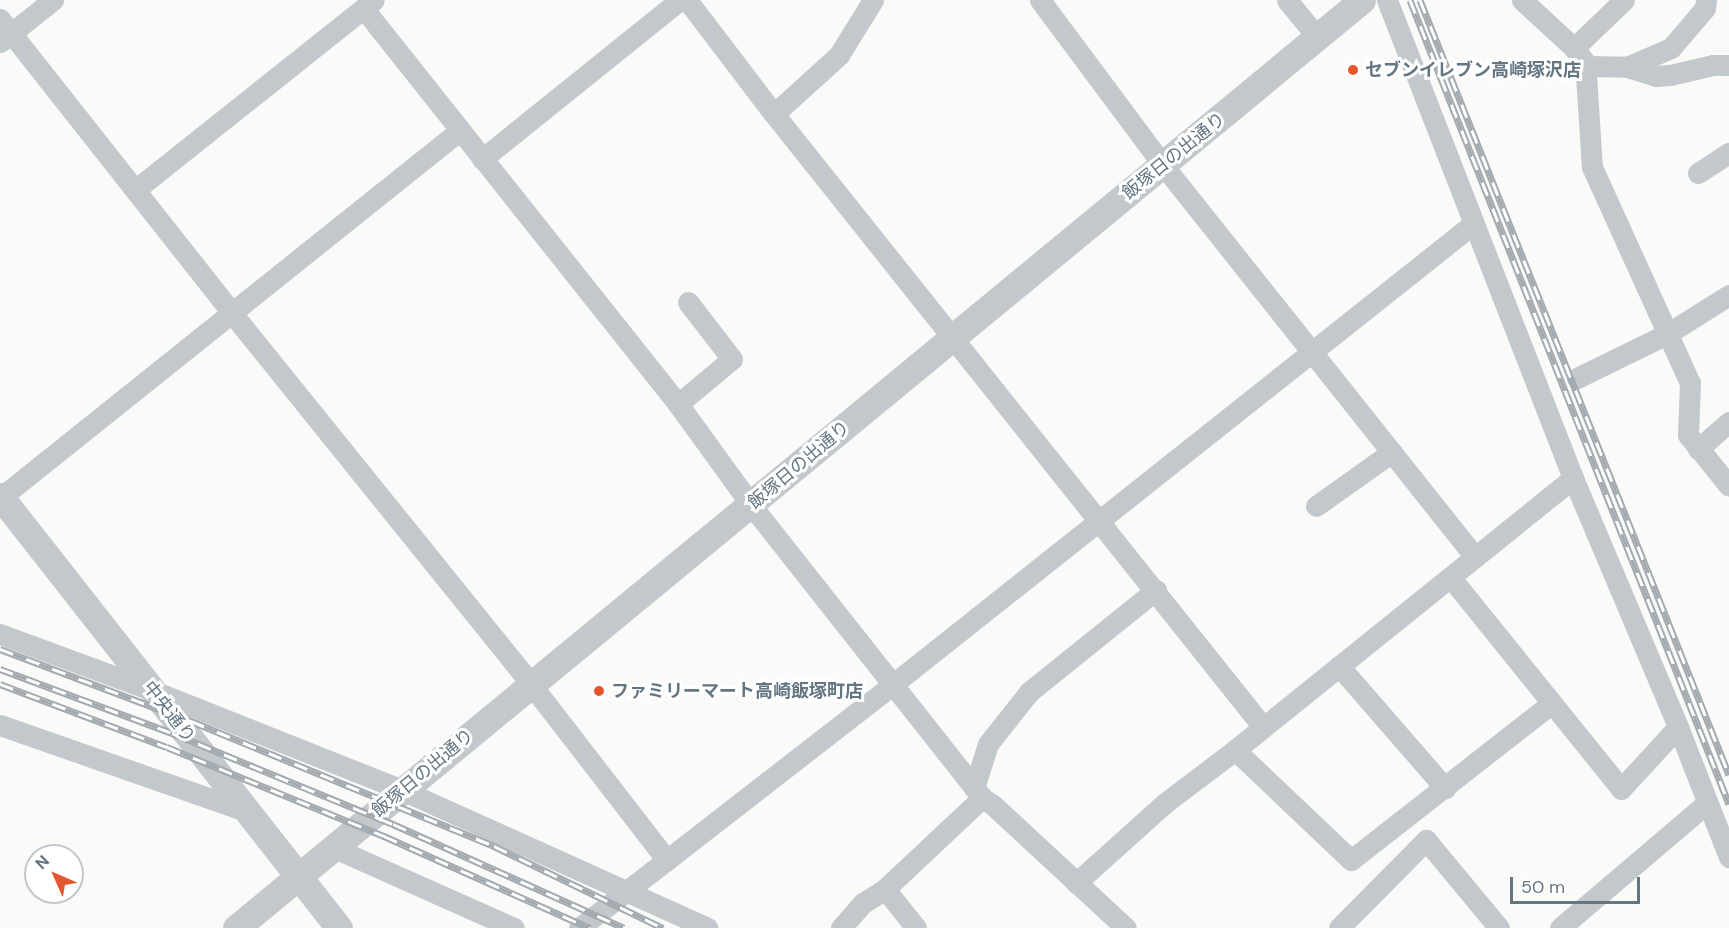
<!DOCTYPE html>
<html>
<head>
<meta charset="utf-8">
<style>
	body { margin:0 }
	#map { position:relative; width:1729px; height:928px; overflow:hidden; background:#fafaf8; font-family:"DM Sans","Noto Sans JP",sans-serif }
	div>[style] { position:absolute }
	.minor>* { height:21px; margin:-10.5px; padding:0 10.5px; transform-origin:10.5px; border-radius:10.5px; background:#c3c8cc }
	.tertiary>* { height:27px; margin:-13.5px; padding:0 13.5px; transform-origin:13.5px; border-radius:13.5px; background:#c3c8cc }
	.rail>* { height:7px; margin-top:-3.5px; transform-origin:0; background:repeating-linear-gradient(90deg,#fff 0 14px,#a2aab0 0 28px); box-sizing:border-box; border-block:2px solid #a2aab0 }
	.dots>* { width:16px; height:16px; translate:-50% -50%; box-sizing:border-box; border:3px solid #fff; border-radius:50% }
	span { translate:-50% -50%; white-space:nowrap; text-align:center; line-height:1.15; -webkit-text-stroke:6px #fff; paint-order:stroke }
	.poi-label { font-size:18px; color:#657683; font-weight:700 }
	.left { translate:0 -50%; text-align:left }
	.street-label { font-size:18px; color:#657683 }
	.north { position:absolute; left:24px; top:844px; width:60px; height:60px; box-sizing:border-box; background:#fff; border:2px solid #c1c8cd; border-radius:50%; rotate:315deg; font-size:16px; font-weight:700; line-height:24px; text-align:center; color:#657683 }
	.north::after { content:''; display:block; margin:auto; width:21px; height:27px; background:#e4572e; clip-path:polygon(50% 0,100% 100%,50% 72%,0 100%) }
	.scale { position:absolute; left:1510px; top:877px; width:130px; height:27px; box-sizing:border-box; border:3px solid #657683; border-top:0; padding-left:8px; font-size:18px; line-height:21px; white-space:nowrap; color:#657683; -webkit-text-stroke:4px #fff; paint-order:stroke }
</style>
</head>
<body>
<div id="map">
	<div class="minor">
		<i style="left:687px;top:0;width:143px;rotate:52.7deg"></i>
		<i style="left:774px;top:114px;width:784px;rotate:51.42deg"></i>
		<i style="left:1040px;top:0;width:206px;rotate:53.3deg"></i>
		<i style="left:1163px;top:165px;width:501px;rotate:51.48deg"></i>
		<i style="left:1287px;top:0;width:49px;rotate:50.8deg"></i>
		<i style="left:1387px;top:0;width:513px;rotate:68.74deg"></i>
		<i style="left:1573px;top:478px;width:270px;rotate:67.1deg"></i>
		<i style="left:1678px;top:727px;width:140px;rotate:68.6deg"></i>
		<i style="left:1522px;top:0;width:71px;rotate:42.7deg"></i>
		<i style="left:1574px;top:48px;width:23px;rotate:52deg"></i>
		<i style="left:1588px;top:66px;width:39px;rotate:1deg"></i>
		<i style="left:1627px;top:67px;width:30px;rotate:17deg"></i>
		<i style="left:1656px;top:76px;width:14px;rotate:-4deg"></i>
		<i style="left:1670px;top:75px;width:44px;rotate:-13.1deg"></i>
		<i style="left:1713px;top:65px;width:16px"></i>
		<i style="left:364px;top:9px;width:505px;rotate:51.52deg"></i>
		<i style="left:678px;top:404px;width:125px;rotate:54.1deg"></i>
		<i style="left:751px;top:505px;width:373px;rotate:51.7deg"></i>
		<i style="left:982px;top:798px;width:13px;rotate:32deg"></i>
		<i style="left:993px;top:805px;width:181px;rotate:42.8deg"></i>
		<i style="left:0;top:19px;width:373px;rotate:51.7deg"></i>
		<i style="left:231px;top:312px;width:476px;rotate:51.1deg"></i>
		<i style="left:530px;top:683px;width:224px;rotate:52.3deg"></i>
		<i style="left:0;top:42px;width:68px;rotate:-38.4deg"></i>
		<i style="left:1574px;top:48px;width:69px;rotate:-43.8deg"></i>
		<i style="left:1588px;top:66px;width:9px;rotate:103deg"></i>
		<i style="left:1586px;top:75px;width:92px;rotate:86.3deg"></i>
		<i style="left:1592px;top:167px;width:237px;rotate:65.6deg"></i>
		<i style="left:1690px;top:383px;width:52px;rotate:92.2deg"></i>
		<i style="left:1688px;top:435px;width:65px;rotate:51.2deg"></i>
		<i style="left:1627px;top:67px;width:48px;rotate:-23.4deg"></i>
		<i style="left:1671px;top:48px;width:52px;rotate:-49.6deg"></i>
		<i style="left:1705px;top:8px;width:8px;rotate:-83deg"></i>
		<i style="left:774px;top:114px;width:88px;rotate:-42.2deg"></i>
		<i style="left:839px;top:55px;width:65px;rotate:-58.3deg"></i>
		<i style="left:482px;top:159px;width:254px;rotate:-38.8deg"></i>
		<i style="left:1698px;top:173px;width:37px;rotate:-33deg"></i>
		<i style="left:135px;top:190px;width:305px;rotate:-38.5deg"></i>
		<i style="left:1577px;top:378px;width:100px;rotate:-26.1deg"></i>
		<i style="left:1667px;top:334px;width:73px;rotate:-32.2deg"></i>
		<i style="left:678px;top:404px;width:70px;rotate:-39.8deg"></i>
		<i style="left:732px;top:359px;width:72px;rotate:-127.7deg"></i>
		<i style="left:1698px;top:449px;width:41px;rotate:-41.1deg"></i>
		<i style="left:0;top:498px;width:588px;rotate:-38.64deg"></i>
		<i style="left:1316px;top:506px;width:93px;rotate:-35.4deg"></i>
		<i style="left:1451px;top:578px;width:271px;rotate:51.1deg"></i>
		<i style="left:1621px;top:789px;width:84px;rotate:-47.4deg"></i>
		<i style="left:0;top:634px;width:161px;rotate:20.3deg"></i>
		<i style="left:151px;top:690px;width:270px;rotate:21.7deg"></i>
		<i style="left:402px;top:790px;width:335px;rotate:24.3deg"></i>
		<i style="left:1339px;top:666px;width:162px;rotate:49deg"></i>
		<i style="left:0;top:725px;width:263px;rotate:19.3deg"></i>
		<i style="left:1235px;top:750px;width:160px;rotate:43.5deg"></i>
		<i style="left:1351px;top:860px;width:254px;rotate:-38deg"></i>
		<i style="left:974px;top:788px;width:46px;rotate:-72.3deg"></i>
		<i style="left:988px;top:744px;width:66px;rotate:-51.7deg"></i>
		<i style="left:1029px;top:692px;width:163px;rotate:-38.8deg"></i>
		<i style="left:332px;top:847px;width:199px;rotate:24deg"></i>
		<i style="left:1076px;top:883px;width:120px;rotate:-42deg"></i>
		<i style="left:1165px;top:803px;width:88px;rotate:-37.1deg"></i>
		<i style="left:1235px;top:750px;width:434px;rotate:-38.8deg"></i>
		<i style="left:885px;top:889px;width:50px;rotate:51.5deg"></i>
		<i style="left:579px;top:928px;width:396px;rotate:-37.8deg"></i>
		<i style="left:892px;top:685px;width:742px;rotate:-38.43deg"></i>
		<i style="left:841px;top:928px;width:33px;rotate:-49deg"></i>
		<i style="left:863px;top:903px;width:26px;rotate:-32deg"></i>
		<i style="left:885px;top:889px;width:133px;rotate:-43.2deg"></i>
		<i style="left:1339px;top:928px;width:124px;rotate:-45.3deg"></i>
		<i style="left:1426px;top:840px;width:114px;rotate:50.3deg"></i>
		<i style="left:1560px;top:928px;width:193px;rotate:-40.4deg"></i>
	</div>
	<div class="tertiary">
		<i style="left:0;top:496px;width:549px;rotate:51.88deg"></i>
		<i style="left:236px;top:928px;width:1459px;rotate:-39.49deg"></i>
	</div>
	<div class="rail">
		<i style="left:1410px;top:0;width:865px;rotate:68.36deg"></i>
		<i style="left:1420px;top:0;width:834px;rotate:68.26deg"></i>
		<i style="left:0;top:649px;width:204px;rotate:20.7deg"></i>
		<i style="left:191px;top:721px;width:328px;rotate:22.4deg"></i>
		<i style="left:494px;top:846px;width:188px;rotate:25.9deg"></i>
		<i style="left:0;top:669px;width:184px;rotate:20.4deg"></i>
		<i style="left:172px;top:733px;width:239px;rotate:22.4deg"></i>
		<i style="left:393px;top:824px;width:253px;rotate:24.2deg"></i>
		<i style="left:0;top:684px;width:178px;rotate:20.7deg"></i>
		<i style="left:167px;top:747px;width:235px;rotate:22.3deg"></i>
		<i style="left:384px;top:836px;width:226px;rotate:24.1deg"></i>
	</div>
	<div class="dots">
		<i style="left:1353px;top:70px;background:#e4572e"></i>
		<i style="left:599px;top:691px;background:#e4572e"></i>
	</div>
	<div class="poi-label">
		<span class="left" style="left:1365px;top:70px">セブンイレブン高崎塚沢店</span>
		<span class="left" style="left:611px;top:691px">ファミリーマート高崎飯塚町店</span>
	</div>
	<div class="street-label">
		<span style="left:1174px;top:156px;rotate:-39deg">飯塚日の出通り</span>
		<span style="left:799px;top:465px;rotate:-40deg">飯塚日の出通り</span>
		<span style="left:169px;top:712px;rotate:52deg">中央通り</span>
		<span style="left:423px;top:773px;rotate:-40deg">飯塚日の出通り</span>
	</div>
	<div class="north">N</div>
	<div class="scale">50 m</div>
</div>
</body>
</html>
